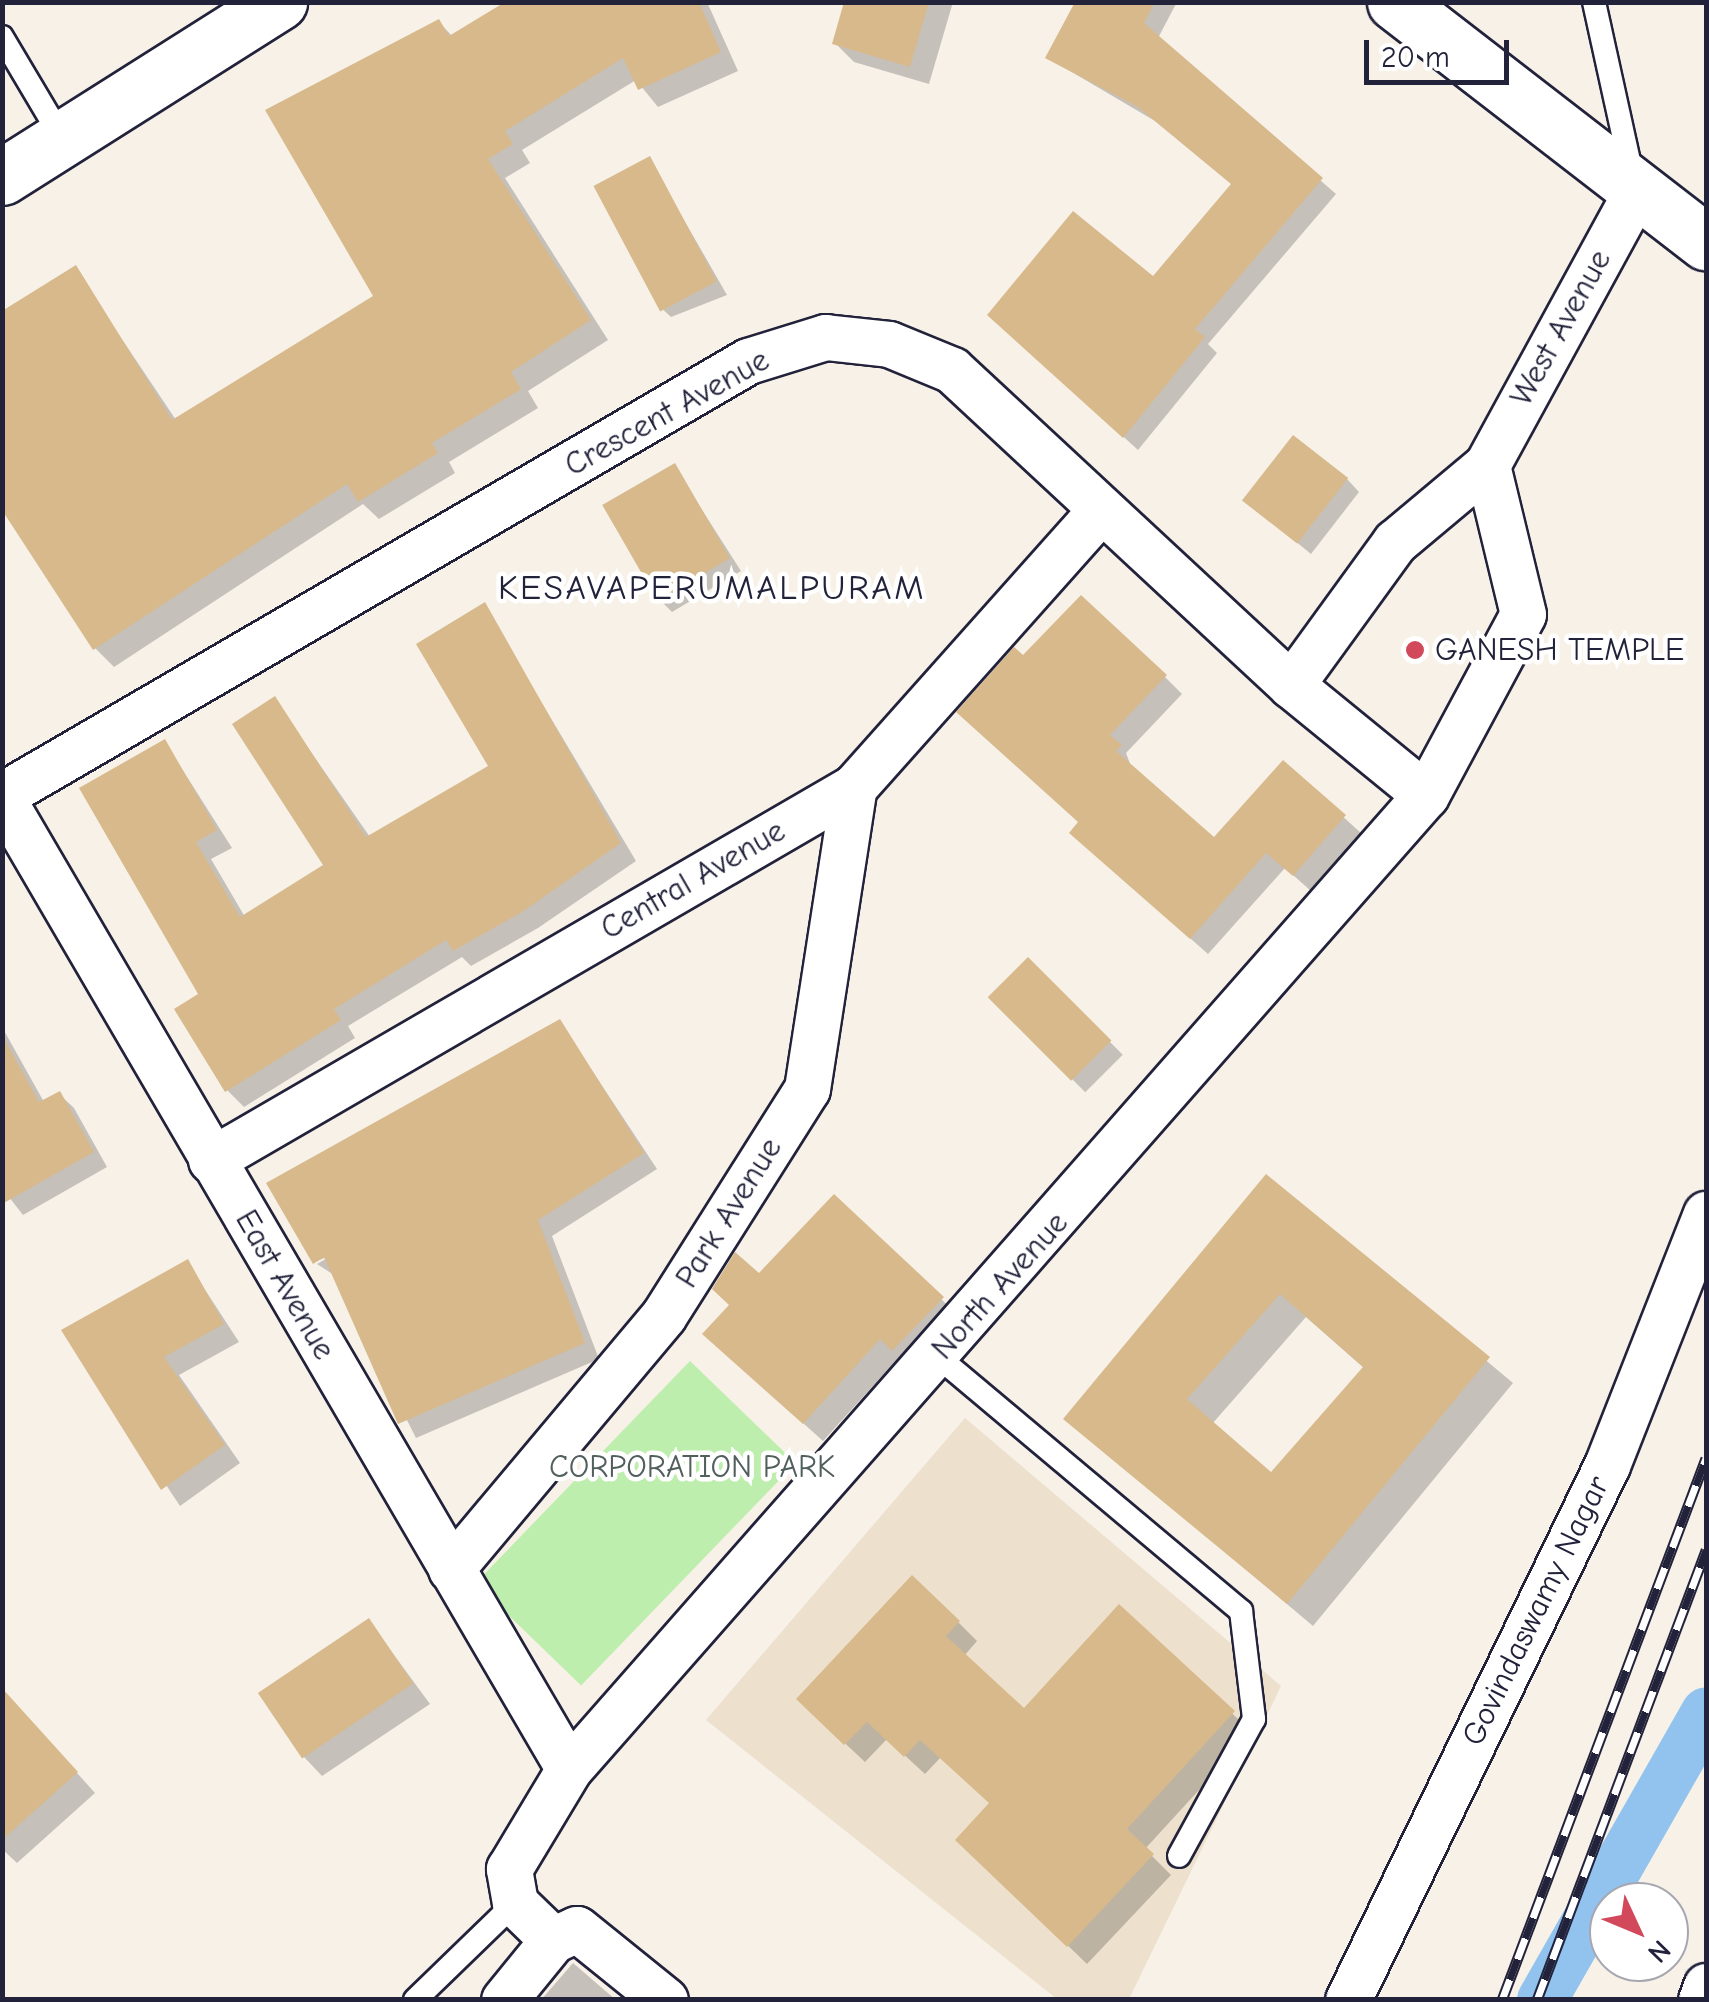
<!DOCTYPE html>
<html>
<head>
<meta charset="utf-8">
<style>
	body { margin:0 }
	#map { position:relative; width:1709px; height:2002px; overflow:hidden; background:#f7f1e8; font-family:"Comic Neue",sans-serif }
	div>[style] { position:absolute }
	.built>* { inset:0; background:#ede0cc }
	.green>* { inset:0; background:#beeead; transform-origin:0 0 }
	.shadow>* { inset:0; background:#0003; transform-origin:0 0 }
	.canal>* { height:50px; margin:-25px; padding:0 25px; transform-origin:25px; border-radius:25px; background:#91c3ee }
	.building>* { inset:0; background:#d7b98b; transform-origin:0 0 }
	.roads { filter:drop-shadow(2px 0 #22223b) drop-shadow(-2px 0 #22223b) drop-shadow(0 2px #22223b) drop-shadow(0 -2px #22223b) }
	.lane>* { height:22px; margin:-11px; padding:0 11px; transform-origin:11px; border-radius:11px; background:#fff }
	.street>* { height:45px; margin:-22.5px; padding:0 22.5px; transform-origin:22.5px; border-radius:22.5px; background:#fff }
	.secondary>* { height:55px; margin:-27.5px; padding:0 27.5px; transform-origin:27.5px; border-radius:27.5px; background:#fff }
	.rail>* { height:11px; margin-top:-5.5px; transform-origin:0; background:repeating-linear-gradient(90deg,#fff 0 22px,#22223b 0 44px); box-sizing:border-box; border-block:2px solid #22223b }
	.dots>* { width:28px; height:28px; translate:-50% -50%; box-sizing:border-box; border:5px solid #fff; border-radius:50% }
	span { translate:-50% -50%; white-space:nowrap; text-align:center; line-height:1.15; -webkit-text-stroke:9px #fff; paint-order:stroke }
	.street-label { font-size:32px; color:#22223b }
	.poi-label { font-size:32px; color:#22223b }
	.left { translate:0 -50%; text-align:left }
	.park-label { font-size:32px; color:#515f5d }
	.neighbourhood-label { font-size:35px; color:#22223b; letter-spacing:2.5px }
	.frame { position:absolute; inset:0; border:5px solid #22223b; pointer-events:none }
	.north { position:absolute; left:1589px; top:1882px; width:100px; height:100px; box-sizing:border-box; background:#fff; border:2px solid #a7a7b1; border-radius:50%; rotate:134deg; font-size:28px; font-weight:700; line-height:40px; text-align:center; color:#22223b }
	.north::after { content:''; display:block; margin:auto; width:35px; height:45px; background:#d1495b; clip-path:polygon(50% 0,100% 100%,50% 72%,0 100%) }
	.scale { position:absolute; left:1364px; top:40px; width:145px; height:45px; box-sizing:border-box; border:5px solid #22223b; border-top:0; padding-left:12px; font-size:30px; line-height:35px; white-space:nowrap; color:#22223b; -webkit-text-stroke:8px #fff; paint-order:stroke }
</style>
</head>
<body>
<div id="map">
	<div class="built">
		<i style="clip-path:polygon(965px 1418px,1281px 1686px,1129px 1999px,1057px 1999px,706px 1720px)"></i>
	</div>
	<div class="green">
		<i style="left:690px;top:1361px;width:147px;height:309px;rotate:44deg"></i>
	</div>
	<div class="shadow">
		<i style="clip-path:polygon(510px 2px,707px 2px,738px 71px,658px 107px,636px 80px,522px 150px,530px 163px,505px 178px,608px 340px,528px 391px,538px 408px,449px 462px,455px 473px,379px 519px,363px 504px,114px 667px,95px 648px,75px 269px,176px 420px,376px 297px,439px 22px,453px 37px)"></i>
		<i style="clip-path:polygon(847px 2px,953px 2px,929px 84px,854px 62px,835px 43px)"></i>
		<i style="clip-path:polygon(1078px 2px,1177px 2px,1158px 38px,1336px 194px,1208px 344px,1217px 353px,1138px 450px,1005px 329px,1153px 280px,1233px 185px,1155px 121px,1048px 58px)"></i>
		<i style="clip-path:polygon(649px 159px,727px 295px,671px 317px,658px 305px)"></i>
		<i style="clip-path:polygon(674px 466px,741px 571px,672px 612px,659px 599px)"></i>
		<i style="clip-path:polygon(1347px 479px,1359px 492px,1311px 554px,1246px 501px)"></i>
		<i style="clip-path:polygon(484px 606px,636px 861px,538px 928px,471px 966px,462px 957px,348px 1026px,355px 1038px,244px 1107px,227px 1090px,201px 995px,165px 742px,232px 848px,211px 859px,245px 917px,326px 866px,274px 699px,370px 837px,491px 767px)"></i>
		<i style="clip-path:polygon(1023px 659px,1165px 677px,1182px 694px,1126px 753px,1132px 769px,1214px 841px,1284px 763px,1362px 834px,1311px 891px,1285px 868px,1208px 954px,1089px 849px)"></i>
		<i style="left:1028px;top:960px;width:134px;height:53px;rotate:45deg"></i>
		<i style="clip-path:polygon(560px 1022px,657px 1169px,552px 1236px,599px 1359px,416px 1438px,334px 1275px,317px 1264px,336px 1253px,315px 1262px,269px 1184px)"></i>
		<i style="clip-path:polygon(2px 1027px,44px 1102px,59px 1094px,74px 1108px,107px 1167px,23px 1215px,2px 1188px)"></i>
		<i style="clip-path:polygon(evenodd,1267px 1177px,1513px 1383px,1313px 1626px,1067px 1419px,1267px 1177px,1306px 1317px,1364px 1368px,1271px 1475px,1212px 1424px,1306px 1317px)"></i>
		<i style="clip-path:polygon(834px 1197px,961px 1318px,913px 1368px,900px 1356px,823px 1441px,725px 1353px,759px 1277px)"></i>
		<i style="clip-path:polygon(187px 1262px,239px 1342px,179px 1375px,240px 1463px,180px 1506px,64px 1331px)"></i>
		<i style="clip-path:polygon(1119px 1608px,1252px 1732px,1145px 1849px,1171px 1875px,1087px 1964px,977px 1858px,992px 1804px,941px 1757px,925px 1774px,887px 1739px,865px 1762px,818px 1718px,958px 1622px,977px 1641px,964px 1656px,1024px 1711px)"></i>
		<i style="clip-path:polygon(369px 1621px,430px 1704px,322px 1776px,304px 1757px)"></i>
		<i style="clip-path:polygon(2px 1689px,95px 1793px,17px 1863px,2px 1849px)"></i>
		<i style="clip-path:polygon(573px 1963px,616px 2000px,541px 2000px)"></i>
	</div>
	<div class="canal">
		<i style="left:1542px;top:2000px;width:331px;rotate:-60.3deg"></i>
	</div>
	<div class="building">
		<i style="clip-path:polygon(505px 2px,699px 2px,721px 52px,638px 90px,623px 58px,505px 131px,513px 144px,488px 159px,591px 320px,511px 372px,521px 389px,432px 443px,438px 453px,358px 502px,347px 484px,93px 650px,2px 510px,2px 311px,76px 265px,172px 420px,373px 296px,265px 110px,439px 19px,449px 36px)"></i>
		<i style="clip-path:polygon(844px 2px,929px 2px,910px 67px,832px 44px)"></i>
		<i style="clip-path:polygon(1075px 2px,1155px 2px,1144px 23px,1323px 178px,1195px 329px,1205px 337px,1123px 438px,987px 315px,1073px 211px,1153px 276px,1231px 184px,1138px 107px,1045px 58px)"></i>
		<i style="left:650px;top:156px;width:142px;height:64px;rotate:62deg"></i>
		<i style="left:1293px;top:435px;width:70px;height:83px;rotate:38deg"></i>
		<i style="left:675px;top:463px;width:110px;height:84px;rotate:60deg"></i>
		<i style="clip-path:polygon(1081px 595px,1167px 675px,1110px 735px,1122px 745px,1116px 751px,1214px 837px,1283px 760px,1346px 815px,1293px 876px,1266px 853px,1190px 939px,1069px 833px,1078px 822px,956px 712px,1014px 647px,1023px 655px)"></i>
		<i style="clip-path:polygon(485px 602px,621px 843px,522px 912px,453px 951px,446px 940px,334px 1009px,341px 1020px,225px 1092px,174px 1009px,198px 994px,79px 788px,165px 739px,217px 830px,196px 842px,240px 917px,323px 865px,232px 724px,275px 696px,366px 837px,488px 766px,416px 644px)"></i>
		<i style="left:1028px;top:957px;width:118px;height:57px;rotate:45deg"></i>
		<i style="clip-path:polygon(560px 1019px,644px 1153px,538px 1220px,585px 1343px,398px 1424px,324px 1257px,313px 1264px,266px 1183px)"></i>
		<i style="clip-path:polygon(2px 1035px,39px 1102px,60px 1091px,94px 1152px,2px 1204px)"></i>
		<i style="clip-path:polygon(evenodd,1266px 1174px,1490px 1357px,1287px 1604px,1063px 1419px,1266px 1174px,1280px 1294px,1363px 1367px,1271px 1472px,1187px 1399px,1280px 1294px)"></i>
		<i style="clip-path:polygon(834px 1194px,944px 1297px,892px 1351px,880px 1339px,803px 1424px,702px 1334px,729px 1305px,712px 1289px,735px 1252px,759px 1273px)"></i>
		<i style="clip-path:polygon(188px 1259px,224px 1324px,164px 1357px,225px 1445px,161px 1490px,61px 1330px)"></i>
		<i style="clip-path:polygon(912px 1575px,960px 1621px,946px 1636px,1024px 1708px,1119px 1604px,1235px 1711px,1127px 1829px,1154px 1854px,1067px 1947px,955px 1840px,989px 1803px,920px 1740px,904px 1757px,867px 1722px,844px 1745px,796px 1699px)"></i>
		<i style="left:369px;top:1618px;width:79px;height:134px;rotate:56deg"></i>
		<i style="clip-path:polygon(2px 1688px,78px 1772px,2px 1840px)"></i>
	</div>
	<div class="roads">
		<div class="lane">
			<i style="left:1594px;top:2px;width:177px;rotate:77.6deg"></i>
			<i style="left:2px;top:37px;width:117px;rotate:59.3deg"></i>
			<i style="left:937px;top:1356px;width:397px;rotate:40deg"></i>
			<i style="left:1241px;top:1611px;width:109px;rotate:83.1deg"></i>
			<i style="left:1254px;top:1719px;width:156px;rotate:118.7deg"></i>
			<i style="left:415px;top:2000px;width:139px;rotate:-44.1deg"></i>
		</div>
		<div class="street">
			<i style="left:1291px;top:685px;width:177px;rotate:-54deg"></i>
			<i style="left:1395px;top:542px;width:120px;rotate:-39.9deg"></i>
			<i style="left:2px;top:795px;width:863px;rotate:-30.19deg"></i>
			<i style="left:748px;top:361px;width:81px;rotate:-17.3deg"></i>
			<i style="left:825px;top:337px;width:64px;rotate:6.2deg"></i>
			<i style="left:889px;top:344px;width:68px;rotate:22.4deg"></i>
			<i style="left:952px;top:370px;width:463px;rotate:42.9deg"></i>
			<i style="left:1291px;top:685px;width:174px;rotate:39.2deg"></i>
			<i style="left:2px;top:798px;width:1124px;rotate:59.72deg"></i>
			<i style="left:211px;top:1160px;width:743px;rotate:-30.12deg"></i>
			<i style="left:854px;top:787px;width:371px;rotate:-48.3deg"></i>
			<i style="left:451px;top:1569px;width:331px;rotate:-50deg"></i>
			<i style="left:664px;top:1315px;width:267px;rotate:-57.7deg"></i>
			<i style="left:807px;top:1089px;width:306px;rotate:-81.2deg"></i>
			<i style="left:569px;top:1769px;width:1297px;rotate:-48.66deg"></i>
			<i style="left:1426px;top:795px;width:205px;rotate:-61.8deg"></i>
			<i style="left:1523px;top:614px;width:153px;rotate:-103.6deg"></i>
			<i style="left:1487px;top:465px;width:311px;rotate:-61.4deg"></i>
			<i style="left:553px;top:1940px;width:53px;rotate:-135.8deg"></i>
			<i style="left:515px;top:1903px;width:35px;rotate:-100deg"></i>
			<i style="left:509px;top:1869px;width:117px;rotate:-59deg"></i>
			<i style="left:504px;top:2000px;width:77px;rotate:-50.8deg"></i>
			<i style="left:553px;top:1940px;width:26px;rotate:-25deg"></i>
			<i style="left:577px;top:1929px;width:113px;rotate:38.9deg"></i>
			<i style="left:1348px;top:2000px;width:594px;rotate:-64.17deg"></i>
			<i style="left:1607px;top:1465px;width:270px;rotate:-68.5deg"></i>
			<i style="left:1701px;top:2000px;width:15px;rotate:-70deg"></i>
		</div>
		<div class="secondary">
			<i style="left:1395px;top:2px;width:393px;rotate:37.7deg"></i>
			<i style="left:2px;top:177px;width:328px;rotate:-32.3deg"></i>
		</div>
	</div>
	<div class="rail">
		<i style="left:1502px;top:2000px;width:579px;rotate:-69.37deg"></i>
		<i style="left:1537px;top:2000px;width:481px;rotate:-69.4deg"></i>
	</div>
	<div class="dots">
		<i style="left:1415px;top:650px;background:#d1495b"></i>
	</div>
	<div class="street-label">
		<span style="left:1561px;top:328px;rotate:-61deg">West Avenue</span>
		<span style="left:667px;top:413px;rotate:-29deg">Crescent Avenue</span>
		<span style="left:693px;top:880px;rotate:-30deg">Central Avenue</span>
		<span style="left:729px;top:1213px;rotate:-58deg">Park Avenue</span>
		<span style="left:285px;top:1285px;rotate:60deg">East Avenue</span>
		<span style="left:1000px;top:1286px;rotate:-48deg">North Avenue</span>
		<span style="left:1536px;top:1611px;rotate:-64deg">Govindaswamy Nagar</span>
	</div>
	<div class="poi-label">
		<span class="left" style="left:1435px;top:650px">GANESH TEMPLE</span>
	</div>
	<div class="park-label">
		<span style="left:692px;top:1467px">CORPORATION PARK</span>
	</div>
	<div class="neighbourhood-label">
		<span style="left:712px;top:588px">KESAVAPERUMALPURAM</span>
	</div>
	<div class="frame"></div>
	<div class="north">N</div>
	<div class="scale">20 m</div>
</div>
</body>
</html>
